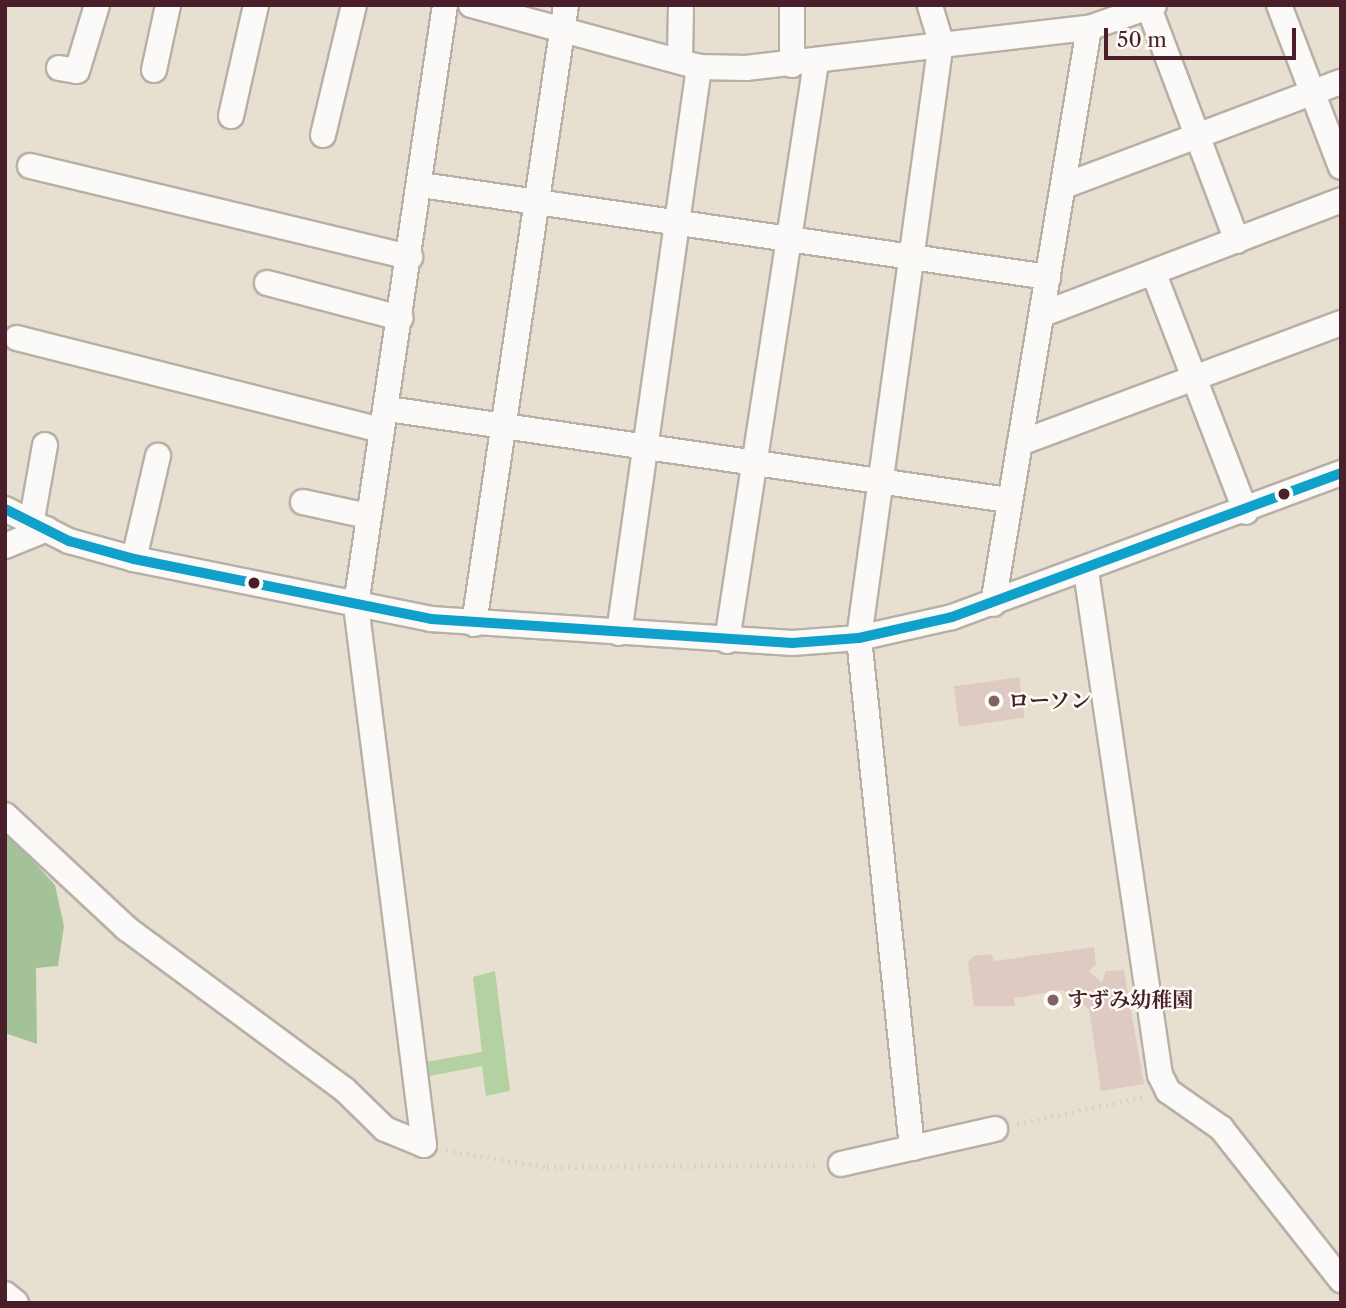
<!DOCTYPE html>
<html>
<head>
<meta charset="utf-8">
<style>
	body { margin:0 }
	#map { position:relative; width:1346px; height:1308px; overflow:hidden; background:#e7e0d1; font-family:"Libre Caslon Text","Noto Serif JP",serif }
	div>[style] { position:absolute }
	.green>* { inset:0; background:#b3d1a1 }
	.forest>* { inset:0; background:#a4c298 }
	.building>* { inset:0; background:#decac2; transform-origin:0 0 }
	.path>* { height:4.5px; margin-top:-2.25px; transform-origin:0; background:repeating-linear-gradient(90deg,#d6d2cf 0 2px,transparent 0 7px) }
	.roads { filter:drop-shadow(2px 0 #b8b0a7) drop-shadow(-2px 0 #b8b0a7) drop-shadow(0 2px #b8b0a7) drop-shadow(0 -2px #b8b0a7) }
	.minor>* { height:24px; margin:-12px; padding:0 12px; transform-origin:12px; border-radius:12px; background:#fbfaf8 }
	.bus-1>* { height:10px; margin:-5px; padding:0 5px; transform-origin:5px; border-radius:5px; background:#0fa0cb }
	.dots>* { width:19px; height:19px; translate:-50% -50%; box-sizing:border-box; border:4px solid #fdfcf7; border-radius:50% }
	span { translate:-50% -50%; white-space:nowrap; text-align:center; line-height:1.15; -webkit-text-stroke:5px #fdfcf7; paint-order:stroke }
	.poi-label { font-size:21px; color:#4a1f2b; font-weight:700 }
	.left { translate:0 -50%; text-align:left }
	.frame { position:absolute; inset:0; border:7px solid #4a1f2b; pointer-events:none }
	.scale { position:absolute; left:1104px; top:28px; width:192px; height:32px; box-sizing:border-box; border:4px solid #4a1f2b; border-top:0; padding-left:9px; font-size:21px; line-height:24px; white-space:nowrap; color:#4a1f2b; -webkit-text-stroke:5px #fdfcf7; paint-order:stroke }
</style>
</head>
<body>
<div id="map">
	<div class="green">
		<i style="clip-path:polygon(495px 971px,510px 1091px,486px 1096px,482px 1066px,429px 1076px,426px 1062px,482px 1052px,473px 977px)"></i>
	</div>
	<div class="forest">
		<i style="clip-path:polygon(5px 831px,55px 885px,64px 926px,58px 966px,36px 968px,37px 1044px,5px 1033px)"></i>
	</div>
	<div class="building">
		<i style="left:1019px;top:677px;width:41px;height:66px;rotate:82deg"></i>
		<i style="clip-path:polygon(1094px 947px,1096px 965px,1088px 971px,1102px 982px,1106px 971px,1124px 970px,1144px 1084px,1101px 1091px,1089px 1009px,1063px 990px,1014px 998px,1015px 1006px,974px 1006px,968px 963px,973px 956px,991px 954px,994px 961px)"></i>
	</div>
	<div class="path">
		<i style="left:1017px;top:1124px;width:131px;rotate:-12.3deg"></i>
		<i style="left:446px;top:1150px;width:102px;rotate:9.6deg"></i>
		<i style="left:547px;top:1167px;width:269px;rotate:-0.4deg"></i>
	</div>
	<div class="roads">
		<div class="minor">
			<i style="left:471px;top:5px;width:236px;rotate:15.2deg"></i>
			<i style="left:699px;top:67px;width:47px;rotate:1.2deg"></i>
			<i style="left:746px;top:68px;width:345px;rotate:-6.7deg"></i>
			<i style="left:1089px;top:28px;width:69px;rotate:-19.5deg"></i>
			<i style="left:1279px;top:5px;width:173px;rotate:69.1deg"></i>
			<i style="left:1149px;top:8px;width:249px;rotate:69.3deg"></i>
			<i style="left:680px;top:58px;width:53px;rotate:-88.9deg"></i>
			<i style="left:792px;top:65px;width:60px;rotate:-90deg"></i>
			<i style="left:59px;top:68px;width:18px;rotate:9deg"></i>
			<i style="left:77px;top:71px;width:69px;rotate:-73.1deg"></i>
			<i style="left:154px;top:70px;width:66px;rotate:-77.8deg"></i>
			<i style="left:231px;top:116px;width:114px;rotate:-77.3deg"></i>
			<i style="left:323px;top:135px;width:134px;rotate:-76.6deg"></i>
			<i style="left:30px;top:166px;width:391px;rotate:13.5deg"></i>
			<i style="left:421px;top:185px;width:634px;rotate:8.35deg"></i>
			<i style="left:1064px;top:186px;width:296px;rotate:-20.6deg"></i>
			<i style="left:1154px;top:274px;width:255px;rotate:68.9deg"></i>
			<i style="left:267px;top:283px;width:138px;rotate:14.7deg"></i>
			<i style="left:1043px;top:314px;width:319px;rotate:-20.9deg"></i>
			<i style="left:17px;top:338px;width:375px;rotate:14.2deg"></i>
			<i style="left:388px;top:409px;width:627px;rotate:8.35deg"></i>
			<i style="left:1020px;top:443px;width:343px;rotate:-20.5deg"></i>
			<i style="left:303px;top:502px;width:66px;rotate:12.2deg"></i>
			<i style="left:5px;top:509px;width:72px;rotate:26.6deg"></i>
			<i style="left:69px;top:541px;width:67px;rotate:15.5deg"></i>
			<i style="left:134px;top:559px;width:303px;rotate:11.4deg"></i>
			<i style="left:431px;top:619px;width:362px;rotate:3.8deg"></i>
			<i style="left:792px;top:643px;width:67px;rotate:-4.3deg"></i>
			<i style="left:859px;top:638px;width:95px;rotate:-12.7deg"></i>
			<i style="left:952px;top:617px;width:415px;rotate:-20.3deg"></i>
			<i style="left:32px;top:519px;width:75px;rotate:-80deg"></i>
			<i style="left:5px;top:546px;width:45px;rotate:-22deg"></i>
			<i style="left:134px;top:559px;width:106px;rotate:-76.9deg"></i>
			<i style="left:1086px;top:571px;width:509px;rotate:81.65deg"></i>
			<i style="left:1160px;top:1075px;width:18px;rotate:63deg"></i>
			<i style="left:1168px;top:1091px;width:65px;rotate:34.9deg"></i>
			<i style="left:1221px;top:1128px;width:194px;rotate:51.7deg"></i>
			<i style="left:993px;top:604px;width:584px;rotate:-80.54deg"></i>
			<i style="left:474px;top:624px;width:626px;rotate:-81.55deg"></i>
			<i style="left:619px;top:633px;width:572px;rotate:-81.95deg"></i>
			<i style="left:727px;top:641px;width:585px;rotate:-81.25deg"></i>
			<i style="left:5px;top:815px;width:166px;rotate:43deg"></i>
			<i style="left:126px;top:928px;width:272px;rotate:36.5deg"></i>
			<i style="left:345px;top:1090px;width:56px;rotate:44.3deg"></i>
			<i style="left:385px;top:1129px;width:42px;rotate:22.3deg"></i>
			<i style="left:424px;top:1145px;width:544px;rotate:-97.18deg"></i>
			<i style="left:356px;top:605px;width:607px;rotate:-81.56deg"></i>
			<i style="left:912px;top:1148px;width:513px;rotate:-95.93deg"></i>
			<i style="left:859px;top:638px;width:602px;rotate:-82.17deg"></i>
			<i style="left:941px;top:42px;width:39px;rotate:-107deg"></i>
			<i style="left:841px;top:1164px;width:158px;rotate:-12.8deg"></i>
			<i style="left:5px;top:1294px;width:14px;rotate:39deg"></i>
		</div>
	</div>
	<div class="bus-1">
		<i style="left:5px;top:509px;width:72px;rotate:26.6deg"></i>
		<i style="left:69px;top:541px;width:67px;rotate:15.5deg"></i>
		<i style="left:134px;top:559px;width:303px;rotate:11.4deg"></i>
		<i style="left:431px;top:619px;width:362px;rotate:3.8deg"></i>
		<i style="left:792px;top:643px;width:67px;rotate:-4.3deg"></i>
		<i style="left:859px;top:638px;width:95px;rotate:-12.7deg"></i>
		<i style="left:952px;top:617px;width:415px;rotate:-20.3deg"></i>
	</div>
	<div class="dots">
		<i style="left:1284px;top:494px;background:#4a1f2b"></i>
		<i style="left:254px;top:583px;background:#4a1f2b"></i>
		<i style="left:994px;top:701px;background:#816365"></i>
		<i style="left:1053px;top:1000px;background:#816365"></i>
	</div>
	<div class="poi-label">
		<span class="left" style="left:1008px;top:701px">ローソン</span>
		<span class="left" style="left:1067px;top:1000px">すずみ幼稚園</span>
	</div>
	<div class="frame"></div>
	<div class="scale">50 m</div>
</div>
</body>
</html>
